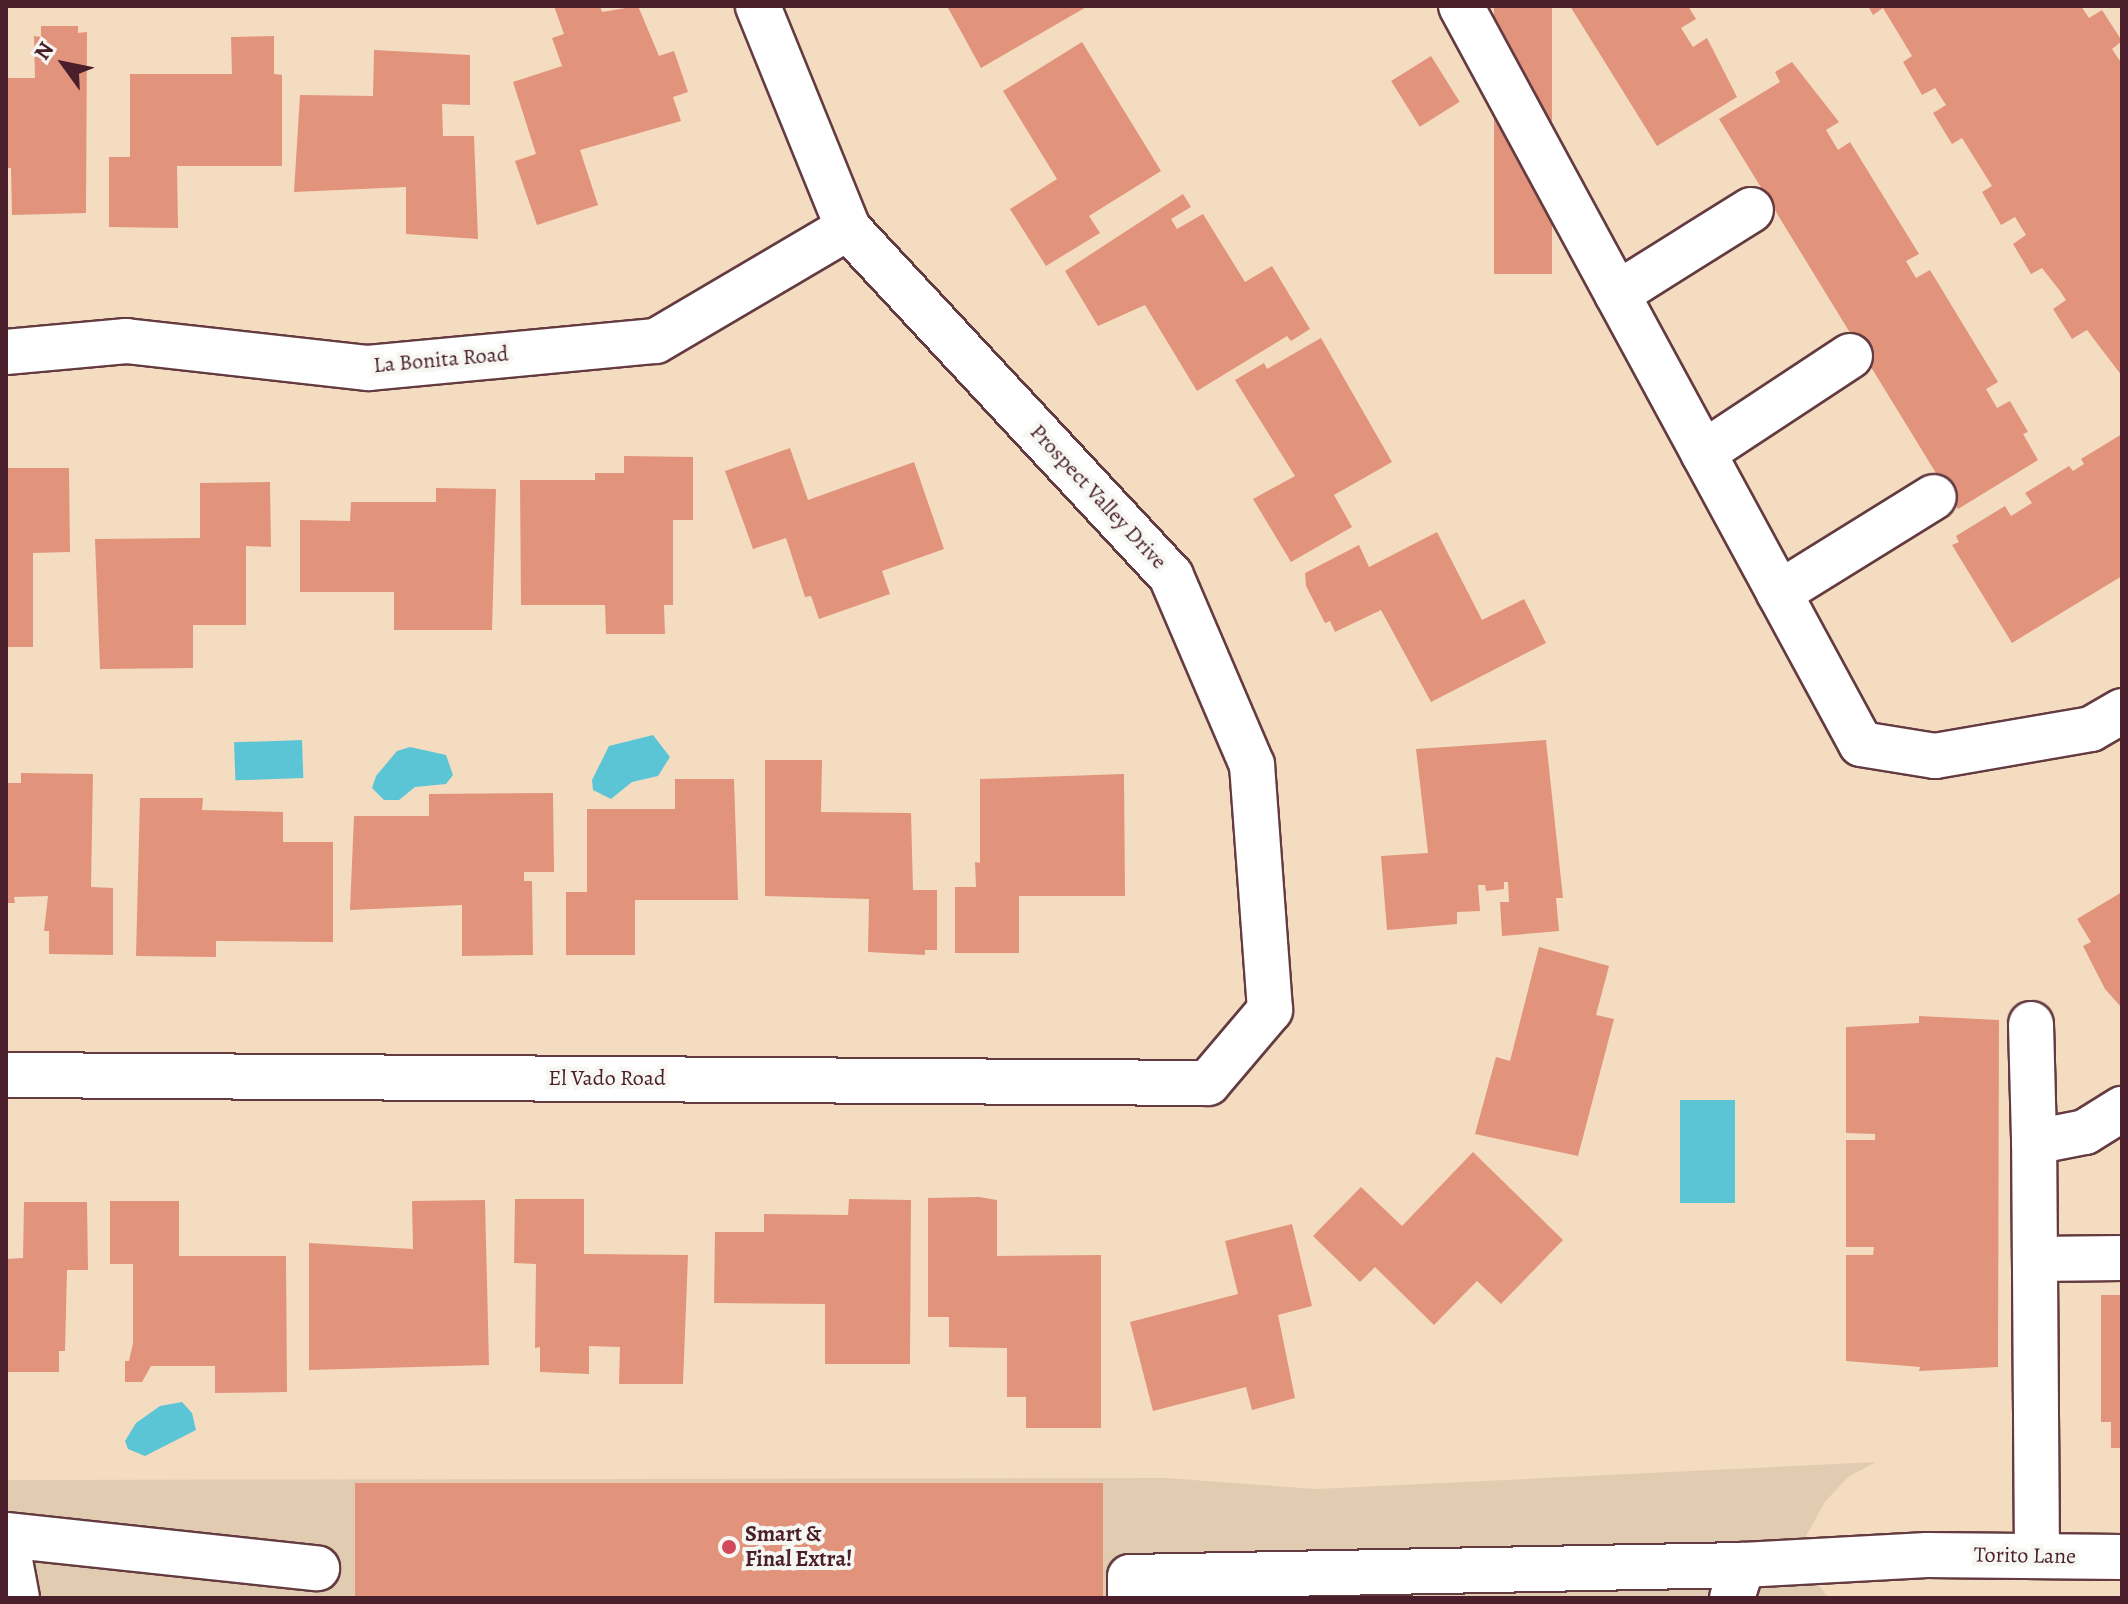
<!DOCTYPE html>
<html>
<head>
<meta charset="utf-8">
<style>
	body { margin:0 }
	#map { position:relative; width:2128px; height:1604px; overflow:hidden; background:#f4dcc0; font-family:Alegreya,serif }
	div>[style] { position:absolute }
	.built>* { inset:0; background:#e2ccb1 }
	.water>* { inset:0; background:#5bc5d6; transform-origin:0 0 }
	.building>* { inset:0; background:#e1947b; transform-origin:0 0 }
	.roads { filter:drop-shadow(2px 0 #643b41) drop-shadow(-2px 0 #643b41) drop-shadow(0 2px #643b41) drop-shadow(0 -2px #643b41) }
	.minor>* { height:44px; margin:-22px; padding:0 22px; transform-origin:22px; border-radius:22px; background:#fff }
	.dots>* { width:22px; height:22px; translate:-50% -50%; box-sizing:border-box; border:4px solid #f6f6f2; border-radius:50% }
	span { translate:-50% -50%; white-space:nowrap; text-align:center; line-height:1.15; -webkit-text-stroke:8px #f6f6f2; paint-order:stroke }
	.street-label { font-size:22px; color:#4a1f2b }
	.poi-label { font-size:22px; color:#4a1f2b; font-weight:700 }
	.left { translate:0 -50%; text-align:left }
	.frame { position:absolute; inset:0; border:8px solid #4a1f2b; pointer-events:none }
	.north { position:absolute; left:24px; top:24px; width:80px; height:80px; -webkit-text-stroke:6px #f6f6f2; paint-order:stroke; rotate:303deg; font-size:22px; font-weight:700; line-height:32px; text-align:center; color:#4a1f2b }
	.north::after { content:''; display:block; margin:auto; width:28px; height:36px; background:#4a1f2b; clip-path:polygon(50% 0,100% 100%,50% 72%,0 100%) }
</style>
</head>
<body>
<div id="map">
	<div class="built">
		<i style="clip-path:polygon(1876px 1462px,1848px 1477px,1825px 1502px,1806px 1536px,1818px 1584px,1828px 1598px,6px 1598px,6px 1480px,1166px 1478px,1316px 1489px)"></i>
	</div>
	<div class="water">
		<i style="clip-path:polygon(653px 735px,670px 757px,658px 776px,632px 782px,611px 799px,593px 790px,592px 780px,609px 746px)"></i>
		<i style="left:302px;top:740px;width:38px;height:68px;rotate:88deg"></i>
		<i style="clip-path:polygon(410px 747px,446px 755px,453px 775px,446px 784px,415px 787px,399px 800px,384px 800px,372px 788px,376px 776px,397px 751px)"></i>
		<i style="left:1680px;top:1100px;width:55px;height:103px"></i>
		<i style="clip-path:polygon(182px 1402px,192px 1413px,196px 1430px,145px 1456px,128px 1449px,125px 1441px,136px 1423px,160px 1406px)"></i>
	</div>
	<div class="building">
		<i style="clip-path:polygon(554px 6px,600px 6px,602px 12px,638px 6px,659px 56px,674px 51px,688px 92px,673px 97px,681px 121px,580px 150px,598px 205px,537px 225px,515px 161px,536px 154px,513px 82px,562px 66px,552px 38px,564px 34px)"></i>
		<i style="clip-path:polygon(947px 6px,1088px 6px,981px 68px)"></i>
		<i style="left:1494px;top:6px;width:58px;height:268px"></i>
		<i style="clip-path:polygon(1570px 6px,1688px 6px,1696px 19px,1681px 28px,1693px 47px,1707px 38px,1737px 97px,1657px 146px)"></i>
		<i style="clip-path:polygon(1868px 6px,2081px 6px,2089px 18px,2102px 10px,2122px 41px,2112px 49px,2122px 64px,2122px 376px,2087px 330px,2072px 339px,2053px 309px,2066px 300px,2060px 291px,2042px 268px,2031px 274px,2013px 244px,2026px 235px,2015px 217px,2001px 225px,1982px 192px,1992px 186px,1962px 138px,1952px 144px,1933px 113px,1946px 105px,1935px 88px,1922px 95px,1903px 62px,1912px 56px,1883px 8px,1873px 15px)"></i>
		<i style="clip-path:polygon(41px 26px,78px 26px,78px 33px,87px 32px,86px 213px,12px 215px,11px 168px,6px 168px,6px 78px,35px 78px,34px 36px,41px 37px)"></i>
		<i style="clip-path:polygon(274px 36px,274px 74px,282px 75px,282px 166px,177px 166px,178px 228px,109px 227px,109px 157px,130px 157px,130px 74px,232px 74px,231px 37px)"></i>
		<i style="clip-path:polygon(1082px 42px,1161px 171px,1089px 216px,1100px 233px,1046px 266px,1010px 209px,1057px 179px,1003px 91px)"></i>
		<i style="clip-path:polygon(374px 50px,470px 55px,470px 105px,442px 104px,443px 136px,474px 136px,478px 239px,406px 234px,406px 187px,294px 192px,300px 95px,373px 96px)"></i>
		<i style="left:1431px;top:56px;width:54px;height:47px;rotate:58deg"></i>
		<i style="clip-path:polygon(1792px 62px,1839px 122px,1826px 130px,1838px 150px,1850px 142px,1919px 254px,1906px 261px,1916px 278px,1930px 270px,1998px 382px,1986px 389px,1997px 408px,2010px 401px,2028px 432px,2023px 434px,2038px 460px,1958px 509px,1719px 119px,1780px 82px,1775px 72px)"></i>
		<i style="clip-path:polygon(1183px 194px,1191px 207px,1171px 219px,1177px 229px,1203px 214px,1245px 282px,1272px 266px,1310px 329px,1291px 341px,1287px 336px,1197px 391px,1145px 305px,1098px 326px,1065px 271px)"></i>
		<i style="clip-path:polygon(1321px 338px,1392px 462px,1334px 495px,1352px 527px,1291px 562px,1253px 499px,1295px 476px,1235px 380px,1264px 363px,1267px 369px)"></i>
		<i style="clip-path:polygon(2122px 434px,2122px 576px,2012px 643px,1952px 545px,1959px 542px,1956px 536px,2005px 506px,2011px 516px,2032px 503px,2025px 493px,2069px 466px,2073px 471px,2084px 464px,2081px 459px)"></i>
		<i style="clip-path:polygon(790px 448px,808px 500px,914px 462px,944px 549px,882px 571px,890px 594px,819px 619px,811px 596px,805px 597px,786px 538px,753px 549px,725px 471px)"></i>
		<i style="clip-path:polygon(624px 456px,693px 457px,693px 520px,673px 520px,673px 605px,664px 605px,665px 634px,606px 634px,605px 605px,521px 605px,520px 480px,595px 480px,595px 473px,624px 473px)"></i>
		<i style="clip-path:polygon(6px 468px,69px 468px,70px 552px,33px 553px,33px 647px,6px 647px)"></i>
		<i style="clip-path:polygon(270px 482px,271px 547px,246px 546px,246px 625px,193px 625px,193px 668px,100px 669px,95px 539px,200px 538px,200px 483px)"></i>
		<i style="clip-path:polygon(436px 488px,496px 489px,492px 630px,394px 630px,394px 592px,300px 592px,300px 520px,350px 521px,351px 502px,436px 502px)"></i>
		<i style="clip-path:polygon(1437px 532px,1482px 620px,1524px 599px,1546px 643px,1431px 702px,1381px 610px,1335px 632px,1330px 621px,1325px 623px,1306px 586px,1305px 573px,1359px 545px,1369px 567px)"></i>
		<i style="clip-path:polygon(1546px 740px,1563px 898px,1556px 898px,1559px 931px,1502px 936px,1500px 902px,1509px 902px,1508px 882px,1504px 882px,1504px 889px,1486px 891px,1485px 885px,1478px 885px,1480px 911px,1457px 912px,1457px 924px,1387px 930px,1381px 856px,1428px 853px,1416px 749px)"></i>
		<i style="clip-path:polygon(765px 760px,822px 760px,821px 812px,911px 813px,913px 890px,937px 890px,937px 950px,925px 950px,925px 955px,868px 952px,869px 899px,765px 896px)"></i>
		<i style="clip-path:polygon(21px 773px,93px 774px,91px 887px,113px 888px,113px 955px,49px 954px,49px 931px,44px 931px,48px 896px,14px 897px,15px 903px,6px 903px,6px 783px,21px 783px)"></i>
		<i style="clip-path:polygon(1124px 774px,1125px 896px,1019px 896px,1019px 953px,955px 953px,955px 887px,976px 887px,975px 862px,980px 863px,980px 779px)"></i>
		<i style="clip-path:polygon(675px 779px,734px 779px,738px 900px,635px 900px,635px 955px,566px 955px,566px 892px,587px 892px,587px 809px,675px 809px)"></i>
		<i style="clip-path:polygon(553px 793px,554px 872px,524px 872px,524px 881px,532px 881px,533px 955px,462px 956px,462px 905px,350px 910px,354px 816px,429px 816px,429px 794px)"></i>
		<i style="clip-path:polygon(140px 798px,203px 798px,202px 810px,283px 812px,283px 842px,333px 842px,333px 942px,216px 941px,216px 957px,136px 956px)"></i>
		<i style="clip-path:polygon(2122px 892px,2122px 1008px,2105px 989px,2083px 946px,2091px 942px,2077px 919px)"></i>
		<i style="clip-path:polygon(1539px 947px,1609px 966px,1596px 1015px,1614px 1019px,1578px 1156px,1475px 1134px,1496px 1057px,1510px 1061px)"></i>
		<i style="clip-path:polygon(1919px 1016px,1999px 1020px,1998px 1367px,1919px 1371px,1920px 1367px,1846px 1361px,1846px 1255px,1873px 1255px,1874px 1247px,1846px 1247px,1846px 1140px,1875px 1140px,1875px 1134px,1846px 1133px,1846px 1027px,1919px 1023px)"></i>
		<i style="clip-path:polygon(1473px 1152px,1563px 1240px,1501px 1304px,1477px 1281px,1434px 1325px,1375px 1267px,1360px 1282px,1313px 1236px,1361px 1187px,1402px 1226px)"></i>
		<i style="clip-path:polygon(979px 1197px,997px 1200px,997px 1256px,1101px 1255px,1101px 1428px,1026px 1428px,1026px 1397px,1007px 1397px,1007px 1348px,949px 1347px,949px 1317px,928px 1317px,928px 1198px)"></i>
		<i style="clip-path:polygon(515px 1199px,584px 1199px,584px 1254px,688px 1255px,683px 1384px,619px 1384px,620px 1347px,589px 1346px,589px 1374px,540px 1372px,540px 1347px,535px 1348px,536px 1264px,514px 1263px)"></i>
		<i style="clip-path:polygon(849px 1199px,911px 1200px,910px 1364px,825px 1364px,825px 1304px,714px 1303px,715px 1232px,764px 1232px,764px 1214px,848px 1215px)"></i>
		<i style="clip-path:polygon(485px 1200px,489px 1365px,309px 1370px,309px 1243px,413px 1249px,412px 1201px)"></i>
		<i style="clip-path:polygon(110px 1201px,179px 1201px,179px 1256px,286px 1256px,287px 1392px,215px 1393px,215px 1366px,151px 1366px,142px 1382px,125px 1382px,125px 1361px,129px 1361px,133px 1343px,133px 1264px,110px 1264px)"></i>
		<i style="clip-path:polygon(24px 1202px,87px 1202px,88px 1270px,67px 1270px,65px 1351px,59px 1351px,59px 1372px,6px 1372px,6px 1259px,23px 1258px)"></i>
		<i style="clip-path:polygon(1292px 1224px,1312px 1306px,1278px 1315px,1295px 1398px,1252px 1410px,1246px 1387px,1153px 1411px,1130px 1322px,1238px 1294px,1225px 1241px)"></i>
		<i style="clip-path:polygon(2101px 1295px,2122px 1295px,2122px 1448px,2111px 1448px,2111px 1422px,2101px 1422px)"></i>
		<i style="left:1103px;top:1483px;width:115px;height:748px;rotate:90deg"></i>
	</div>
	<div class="roads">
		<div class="minor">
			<i style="left:1461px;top:6px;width:839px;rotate:61.54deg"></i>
			<i style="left:1861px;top:744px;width:75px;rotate:9.2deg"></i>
			<i style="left:1935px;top:756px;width:158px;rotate:-9.8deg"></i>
			<i style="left:2091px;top:729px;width:36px;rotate:-30deg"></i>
			<i style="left:1617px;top:294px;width:158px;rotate:-32.1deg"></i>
			<i style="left:6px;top:352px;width:121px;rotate:-5.2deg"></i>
			<i style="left:126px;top:341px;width:244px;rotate:6.4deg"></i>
			<i style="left:368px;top:368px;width:289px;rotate:-5.4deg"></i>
			<i style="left:656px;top:341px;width:223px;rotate:-30.5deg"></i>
			<i style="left:1703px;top:453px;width:176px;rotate:-33.4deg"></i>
			<i style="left:1779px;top:593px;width:182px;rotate:-31.8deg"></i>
			<i style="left:2031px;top:1024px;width:118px;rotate:88.5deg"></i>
			<i style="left:6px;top:1075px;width:1202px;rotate:0.38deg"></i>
			<i style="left:1208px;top:1083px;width:96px;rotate:-49.7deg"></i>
			<i style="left:1270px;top:1010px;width:246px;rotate:-94.2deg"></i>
			<i style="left:1252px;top:765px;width:206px;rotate:-113.2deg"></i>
			<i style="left:1171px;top:576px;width:475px;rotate:-132.9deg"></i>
			<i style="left:848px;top:228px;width:240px;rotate:-112.1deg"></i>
			<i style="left:2035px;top:1259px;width:87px;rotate:-0.7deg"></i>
			<i style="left:6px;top:1535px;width:313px;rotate:6.1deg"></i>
			<i style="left:6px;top:1539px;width:60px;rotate:79.4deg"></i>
			<i style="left:2037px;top:1556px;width:414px;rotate:-90.4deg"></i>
			<i style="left:2034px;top:1142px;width:52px;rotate:-11.1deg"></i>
			<i style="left:2085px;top:1132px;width:44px;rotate:-31.9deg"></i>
			<i style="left:1130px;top:1598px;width:21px;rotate:-90deg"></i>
			<i style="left:1130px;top:1577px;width:613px;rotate:-1.12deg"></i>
			<i style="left:1732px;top:1598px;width:35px;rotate:-72deg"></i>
			<i style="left:1743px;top:1565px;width:184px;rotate:-3.1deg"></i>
			<i style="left:1927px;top:1555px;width:195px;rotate:0.6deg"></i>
		</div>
	</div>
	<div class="dots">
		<i style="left:729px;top:1547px;background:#d1495b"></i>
	</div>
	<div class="street-label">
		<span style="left:441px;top:360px;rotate:-5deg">La Bonita Road</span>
		<span style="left:1098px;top:497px;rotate:47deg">Prospect Valley Drive</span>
		<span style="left:607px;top:1079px">El Vado Road</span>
		<span style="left:2025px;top:1556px;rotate:1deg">Torito Lane</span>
	</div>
	<div class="poi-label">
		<span class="left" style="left:745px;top:1547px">Smart &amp;<br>Final Extra!</span>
	</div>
	<div class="frame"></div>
	<div class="north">N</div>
</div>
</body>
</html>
